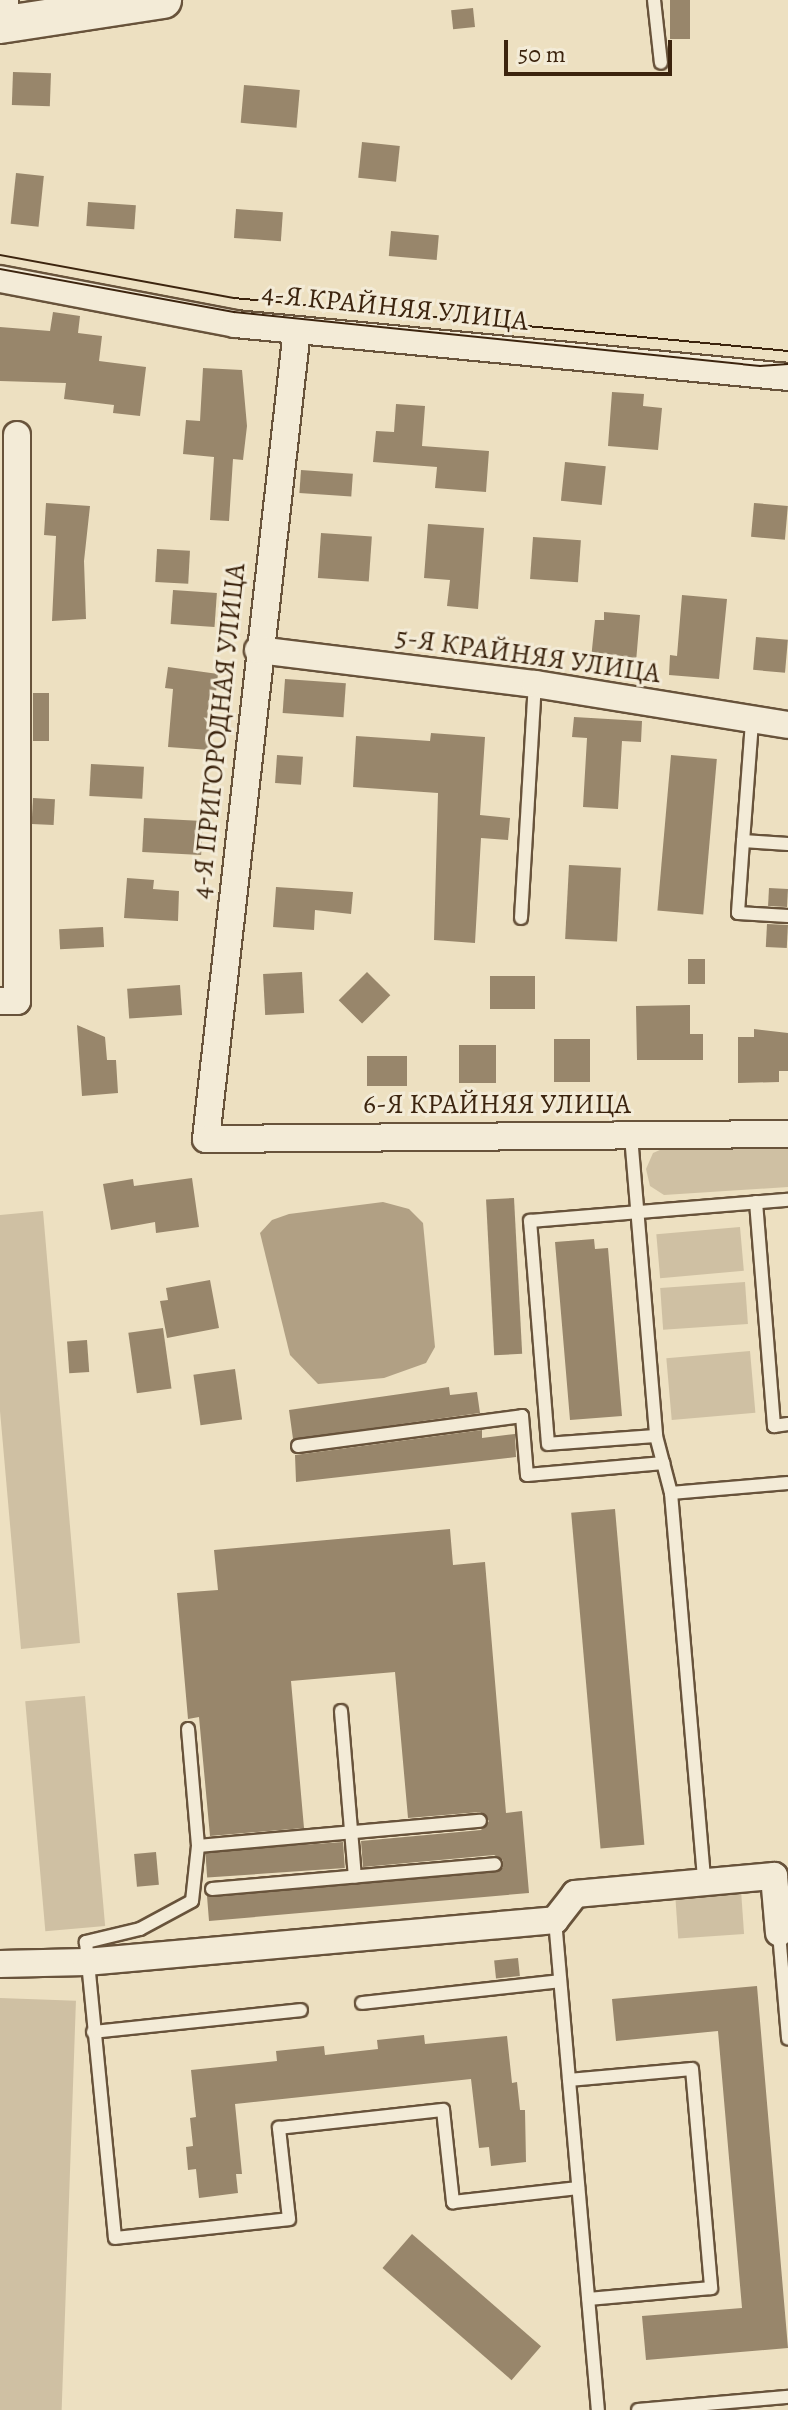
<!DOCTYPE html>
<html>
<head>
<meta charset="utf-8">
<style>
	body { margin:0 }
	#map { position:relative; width:788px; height:2410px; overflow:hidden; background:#ede0c1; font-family:Alegreya,serif }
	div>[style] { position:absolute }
	.green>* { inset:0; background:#cfc0a3; transform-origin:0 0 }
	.water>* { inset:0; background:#b1a084 }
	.building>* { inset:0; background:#98866b; transform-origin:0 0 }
	.roads { filter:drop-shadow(2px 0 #68533b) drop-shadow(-2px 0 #68533b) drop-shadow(0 2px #68533b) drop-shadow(0 -2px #68533b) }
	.lane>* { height:12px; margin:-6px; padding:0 6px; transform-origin:6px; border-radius:6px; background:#f3ebd7 }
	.street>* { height:26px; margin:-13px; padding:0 13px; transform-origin:13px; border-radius:13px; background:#f3ebd7 }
	.secondary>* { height:36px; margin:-18px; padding:0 18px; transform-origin:18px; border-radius:18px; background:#f3ebd7 }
	.tram>* { height:2px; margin:-1px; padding:0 1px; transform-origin:1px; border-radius:1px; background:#3c240e }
	span { translate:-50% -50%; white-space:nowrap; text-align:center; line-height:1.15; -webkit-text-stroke:6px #f3ebd7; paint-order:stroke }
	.street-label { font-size:28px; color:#3c240e }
	.scale { position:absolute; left:504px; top:40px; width:168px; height:36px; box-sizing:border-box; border:4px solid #3c240e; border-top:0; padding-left:10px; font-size:24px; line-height:28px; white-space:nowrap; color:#3c240e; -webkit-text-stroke:6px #f3ebd7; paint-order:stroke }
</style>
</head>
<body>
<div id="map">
	<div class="green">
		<i style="clip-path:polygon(669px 1146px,788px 1146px,788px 1187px,664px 1195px,650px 1186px,646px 1169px,653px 1153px)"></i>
		<i style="clip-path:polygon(43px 1211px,80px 1643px,21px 1649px,0 1411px,0 1215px)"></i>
		<i style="left:740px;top:1227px;width:44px;height:84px;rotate:85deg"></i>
		<i style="left:745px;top:1282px;width:42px;height:85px;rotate:86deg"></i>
		<i style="left:750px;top:1351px;width:62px;height:84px;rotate:85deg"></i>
		<i style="left:85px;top:1696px;width:231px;height:60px;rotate:85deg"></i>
		<i style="left:741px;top:1890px;width:44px;height:66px;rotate:86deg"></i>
		<i style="left:0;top:1998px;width:76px;height:412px;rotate:2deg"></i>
	</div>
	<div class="water">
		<i style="clip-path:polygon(383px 1202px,409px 1209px,423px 1223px,435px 1347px,426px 1363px,384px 1378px,318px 1384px,290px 1355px,260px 1233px,272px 1220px,289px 1214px)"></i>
	</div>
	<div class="building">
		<i style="left:670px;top:0;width:20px;height:39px"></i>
		<i style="left:473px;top:8px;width:19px;height:22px;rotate:84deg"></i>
		<i style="left:13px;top:72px;width:38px;height:33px;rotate:2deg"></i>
		<i style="left:244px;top:85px;width:56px;height:38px;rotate:5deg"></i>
		<i style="left:362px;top:142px;width:38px;height:36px;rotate:6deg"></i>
		<i style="left:16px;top:173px;width:28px;height:51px;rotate:6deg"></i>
		<i style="left:88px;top:202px;width:48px;height:24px;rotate:4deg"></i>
		<i style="left:236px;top:209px;width:47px;height:29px;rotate:4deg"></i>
		<i style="left:391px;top:231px;width:48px;height:25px;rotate:5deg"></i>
		<i style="clip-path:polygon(53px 312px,80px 316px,78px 333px,102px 336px,99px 361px,146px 367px,140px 416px,113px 413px,114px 405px,64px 399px,66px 383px,0 381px,0 327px,50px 331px)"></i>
		<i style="clip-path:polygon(203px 368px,242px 370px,247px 426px,243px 460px,233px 459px,229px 521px,210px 520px,214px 457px,183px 454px,186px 420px,200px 421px)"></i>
		<i style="clip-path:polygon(612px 392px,644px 394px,643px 406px,662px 408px,658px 450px,608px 446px)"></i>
		<i style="clip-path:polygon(396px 404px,425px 406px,422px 446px,489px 451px,486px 492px,435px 488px,437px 467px,373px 462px,376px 431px,394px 432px)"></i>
		<i style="left:565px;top:462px;width:41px;height:39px;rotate:6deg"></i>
		<i style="left:301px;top:470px;width:52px;height:23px;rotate:4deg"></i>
		<i style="clip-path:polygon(46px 503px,90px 506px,84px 561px,86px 619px,52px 621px,56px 536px,44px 535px)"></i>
		<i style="left:754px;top:503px;width:34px;height:34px;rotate:5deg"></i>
		<i style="clip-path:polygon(428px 524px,484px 528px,478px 609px,447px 606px,450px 580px,424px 578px)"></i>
		<i style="left:321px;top:533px;width:51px;height:45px;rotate:4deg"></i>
		<i style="left:533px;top:537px;width:48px;height:42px;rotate:4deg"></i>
		<i style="left:157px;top:549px;width:33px;height:33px;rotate:3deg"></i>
		<i style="left:173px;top:590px;width:44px;height:34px;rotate:4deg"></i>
		<i style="clip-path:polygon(682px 595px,727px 599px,719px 679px,669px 675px,670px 655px,677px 656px)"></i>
		<i style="clip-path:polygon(604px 612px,640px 615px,636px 662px,591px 659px,595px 620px,604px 620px)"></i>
		<i style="left:756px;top:637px;width:32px;height:33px;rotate:5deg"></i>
		<i style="clip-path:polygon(168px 667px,218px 674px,210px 750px,168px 747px,173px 689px,165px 688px)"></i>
		<i style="left:285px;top:679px;width:61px;height:34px;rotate:4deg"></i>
		<i style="left:33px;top:693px;width:16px;height:48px"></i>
		<i style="clip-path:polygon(574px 717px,642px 721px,641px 742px,622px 741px,618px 809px,583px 807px,587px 738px,572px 737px)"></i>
		<i style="clip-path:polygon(431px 733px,485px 737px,480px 815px,510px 818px,508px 840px,481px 838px,475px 943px,434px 940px,438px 793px,353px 787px,356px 736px,430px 741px)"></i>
		<i style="left:277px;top:755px;width:26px;height:28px;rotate:4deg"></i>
		<i style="left:671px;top:755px;width:46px;height:156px;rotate:5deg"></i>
		<i style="left:91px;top:764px;width:53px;height:32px;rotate:3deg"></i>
		<i style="left:33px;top:798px;width:22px;height:26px;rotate:3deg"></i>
		<i style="left:144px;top:818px;width:59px;height:34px;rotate:3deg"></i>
		<i style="left:569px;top:865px;width:52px;height:74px;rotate:3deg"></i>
		<i style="clip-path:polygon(127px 878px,154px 880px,153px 889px,179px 891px,178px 921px,124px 918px)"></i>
		<i style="clip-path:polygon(276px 887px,353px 892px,351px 914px,315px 910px,314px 930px,273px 927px)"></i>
		<i style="left:769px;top:888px;width:19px;height:18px;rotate:3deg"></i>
		<i style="left:767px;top:924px;width:21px;height:23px;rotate:3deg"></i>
		<i style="left:103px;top:927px;width:20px;height:44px;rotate:87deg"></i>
		<i style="left:688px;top:959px;width:17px;height:25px"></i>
		<i style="left:302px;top:972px;width:41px;height:39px;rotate:87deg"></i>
		<i style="left:367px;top:972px;width:33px;height:40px;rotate:45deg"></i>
		<i style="left:535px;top:976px;width:33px;height:45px;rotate:90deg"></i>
		<i style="left:180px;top:985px;width:30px;height:53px;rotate:86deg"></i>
		<i style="clip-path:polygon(690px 1005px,690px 1034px,703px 1034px,703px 1060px,637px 1060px,636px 1006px)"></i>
		<i style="clip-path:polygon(77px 1025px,105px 1037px,107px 1060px,116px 1060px,118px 1093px,82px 1096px)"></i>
		<i style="clip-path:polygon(754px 1029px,788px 1033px,788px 1071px,779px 1071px,779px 1082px,738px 1083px,738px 1037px,754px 1037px)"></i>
		<i style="left:554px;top:1039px;width:36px;height:43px"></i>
		<i style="left:496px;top:1045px;width:38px;height:37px;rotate:90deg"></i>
		<i style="left:367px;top:1056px;width:40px;height:30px"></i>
		<i style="clip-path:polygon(192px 1178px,199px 1227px,156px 1233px,155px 1222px,111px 1230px,103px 1184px,133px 1179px,134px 1186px)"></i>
		<i style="left:514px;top:1198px;width:156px;height:28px;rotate:87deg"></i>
		<i style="clip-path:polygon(594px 1239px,595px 1249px,608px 1248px,622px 1416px,570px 1420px,555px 1242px)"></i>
		<i style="clip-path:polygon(210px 1280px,219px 1328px,167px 1338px,160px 1301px,168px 1300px,166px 1288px)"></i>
		<i style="left:163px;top:1328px;width:61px;height:35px;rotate:82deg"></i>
		<i style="left:87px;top:1340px;width:32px;height:20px;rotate:86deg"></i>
		<i style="left:235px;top:1369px;width:51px;height:42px;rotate:82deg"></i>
		<i style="clip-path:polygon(449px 1387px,450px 1395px,477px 1392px,480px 1413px,293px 1439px,289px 1410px)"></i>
		<i style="clip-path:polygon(482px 1430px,482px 1438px,515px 1434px,516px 1457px,296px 1482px,295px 1455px)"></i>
		<i style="left:615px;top:1509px;width:337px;height:44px;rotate:85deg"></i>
		<i style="clip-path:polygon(450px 1529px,453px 1565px,485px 1562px,506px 1813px,522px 1811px,529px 1893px,209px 1921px,207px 1896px,503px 1868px,503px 1860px,494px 1855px,363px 1867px,361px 1841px,481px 1830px,489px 1821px,480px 1812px,408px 1818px,395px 1672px,291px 1681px,304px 1828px,210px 1836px,199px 1717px,188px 1719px,177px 1593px,218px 1590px,214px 1550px)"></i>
		<i style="left:343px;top:1842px;width:26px;height:138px;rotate:86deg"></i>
		<i style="left:156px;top:1852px;width:33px;height:22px;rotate:85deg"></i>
		<i style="left:518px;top:1958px;width:18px;height:24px;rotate:84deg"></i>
		<i style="clip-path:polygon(757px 1986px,788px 2348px,646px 2360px,642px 2316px,742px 2308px,718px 2031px,616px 2041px,612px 1999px)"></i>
		<i style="clip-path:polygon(424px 2035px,425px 2044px,507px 2036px,512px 2083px,517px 2082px,520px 2110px,525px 2110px,526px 2162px,491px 2166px,489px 2147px,479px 2148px,471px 2079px,235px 2104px,242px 2174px,236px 2174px,238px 2193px,199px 2198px,196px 2169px,188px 2170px,186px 2147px,193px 2146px,190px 2118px,196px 2117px,191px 2070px,277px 2061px,276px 2051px,324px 2046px,325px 2055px,378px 2049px,377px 2040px)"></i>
		<i style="left:412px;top:2234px;width:171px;height:45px;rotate:41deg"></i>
	</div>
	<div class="roads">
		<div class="lane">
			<i style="left:654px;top:0;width:63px;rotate:83.7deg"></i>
			<i style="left:752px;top:722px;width:119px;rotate:94.3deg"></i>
			<i style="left:743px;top:841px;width:45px;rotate:3.8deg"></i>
			<i style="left:743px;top:841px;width:72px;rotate:94deg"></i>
			<i style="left:738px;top:913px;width:50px;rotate:3.4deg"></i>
			<i style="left:521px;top:918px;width:234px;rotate:-86.6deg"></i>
			<i style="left:631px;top:1136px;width:301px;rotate:85.2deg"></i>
			<i style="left:656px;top:1436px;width:59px;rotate:75.3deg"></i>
			<i style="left:671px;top:1493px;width:389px;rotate:85.1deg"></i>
			<i style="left:756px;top:1202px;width:225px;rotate:85.4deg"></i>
			<i style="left:774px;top:1426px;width:14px;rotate:-8deg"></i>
			<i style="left:656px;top:1436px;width:108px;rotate:175.8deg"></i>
			<i style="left:548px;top:1444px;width:224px;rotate:-94.6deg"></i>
			<i style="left:530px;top:1221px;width:259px;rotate:-4.7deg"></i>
			<i style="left:298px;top:1446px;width:226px;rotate:-7.6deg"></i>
			<i style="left:522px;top:1416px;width:59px;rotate:85.2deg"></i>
			<i style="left:527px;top:1475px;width:137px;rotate:-5deg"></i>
			<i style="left:671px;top:1493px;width:117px;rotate:-4.9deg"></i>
			<i style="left:341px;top:1711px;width:166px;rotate:85.2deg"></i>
			<i style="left:188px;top:1729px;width:117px;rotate:85.1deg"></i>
			<i style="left:198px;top:1846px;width:55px;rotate:96.2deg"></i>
			<i style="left:192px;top:1901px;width:59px;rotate:151.7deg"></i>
			<i style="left:140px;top:1929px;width:56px;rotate:166.5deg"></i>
			<i style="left:86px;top:1942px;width:297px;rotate:84.4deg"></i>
			<i style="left:115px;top:2238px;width:175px;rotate:-6.2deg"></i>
			<i style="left:289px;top:2219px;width:92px;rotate:-96.3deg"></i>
			<i style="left:279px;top:2128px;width:165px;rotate:-6.3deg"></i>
			<i style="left:443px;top:2110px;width:93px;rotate:83.8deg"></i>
			<i style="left:453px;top:2202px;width:126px;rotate:-6.4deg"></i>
			<i style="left:198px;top:1846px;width:283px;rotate:-5.1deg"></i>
			<i style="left:212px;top:1889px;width:284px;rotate:-5deg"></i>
			<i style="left:555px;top:1920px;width:492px;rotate:85deg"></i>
			<i style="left:779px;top:1933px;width:106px;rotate:85.1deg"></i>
			<i style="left:362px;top:2003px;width:199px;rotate:-6.3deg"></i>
			<i style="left:93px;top:2032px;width:209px;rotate:-6deg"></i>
			<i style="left:569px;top:2080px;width:123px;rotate:-5.1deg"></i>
			<i style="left:692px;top:2069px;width:220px;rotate:85deg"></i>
			<i style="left:711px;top:2288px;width:123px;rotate:174.9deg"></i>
			<i style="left:638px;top:2410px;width:151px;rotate:-5deg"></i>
		</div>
		<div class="street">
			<i style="left:5px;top:0;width:25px;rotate:90deg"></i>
			<i style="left:0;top:279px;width:239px;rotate:10.8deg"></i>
			<i style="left:235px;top:324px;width:556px;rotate:5.47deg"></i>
			<i style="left:297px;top:330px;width:814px;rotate:96.42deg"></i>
			<i style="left:206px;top:1139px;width:582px;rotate:-0.49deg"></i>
			<i style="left:258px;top:650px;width:279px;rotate:7deg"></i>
			<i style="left:535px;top:684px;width:256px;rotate:9.2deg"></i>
			<i style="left:0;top:1001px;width:17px"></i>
			<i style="left:17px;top:1001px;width:566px;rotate:-90deg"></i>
			<i style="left:0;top:1964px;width:86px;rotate:-1.3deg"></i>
			<i style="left:86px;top:1962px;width:471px;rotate:-5.1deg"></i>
			<i style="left:555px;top:1920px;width:33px;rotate:-52deg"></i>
			<i style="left:575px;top:1894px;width:200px;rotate:-5.2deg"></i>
			<i style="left:774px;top:1876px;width:57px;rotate:85deg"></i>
		</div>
		<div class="secondary">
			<i style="left:0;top:25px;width:165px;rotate:-8.7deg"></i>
		</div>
	</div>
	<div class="tram">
		<i style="left:0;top:255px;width:238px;rotate:10.4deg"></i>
		<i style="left:234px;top:298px;width:557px;rotate:5.46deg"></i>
		<i style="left:0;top:269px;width:238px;rotate:10.4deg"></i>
		<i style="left:234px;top:312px;width:529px;rotate:5.86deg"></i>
		<i style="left:760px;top:366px;width:28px;rotate:-4deg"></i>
	</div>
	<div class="street-label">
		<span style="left:395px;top:307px;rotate:6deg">4-Я КРАЙНЯЯ УЛИЦА</span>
		<span style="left:528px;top:655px;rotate:8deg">5-Я КРАЙНЯЯ УЛИЦА</span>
		<span style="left:218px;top:731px;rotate:-84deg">4-Я ПРИГОРОДНАЯ УЛИЦА</span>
		<span style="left:497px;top:1104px">6-Я КРАЙНЯЯ УЛИЦА</span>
	</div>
	<div class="scale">50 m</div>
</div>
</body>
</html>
